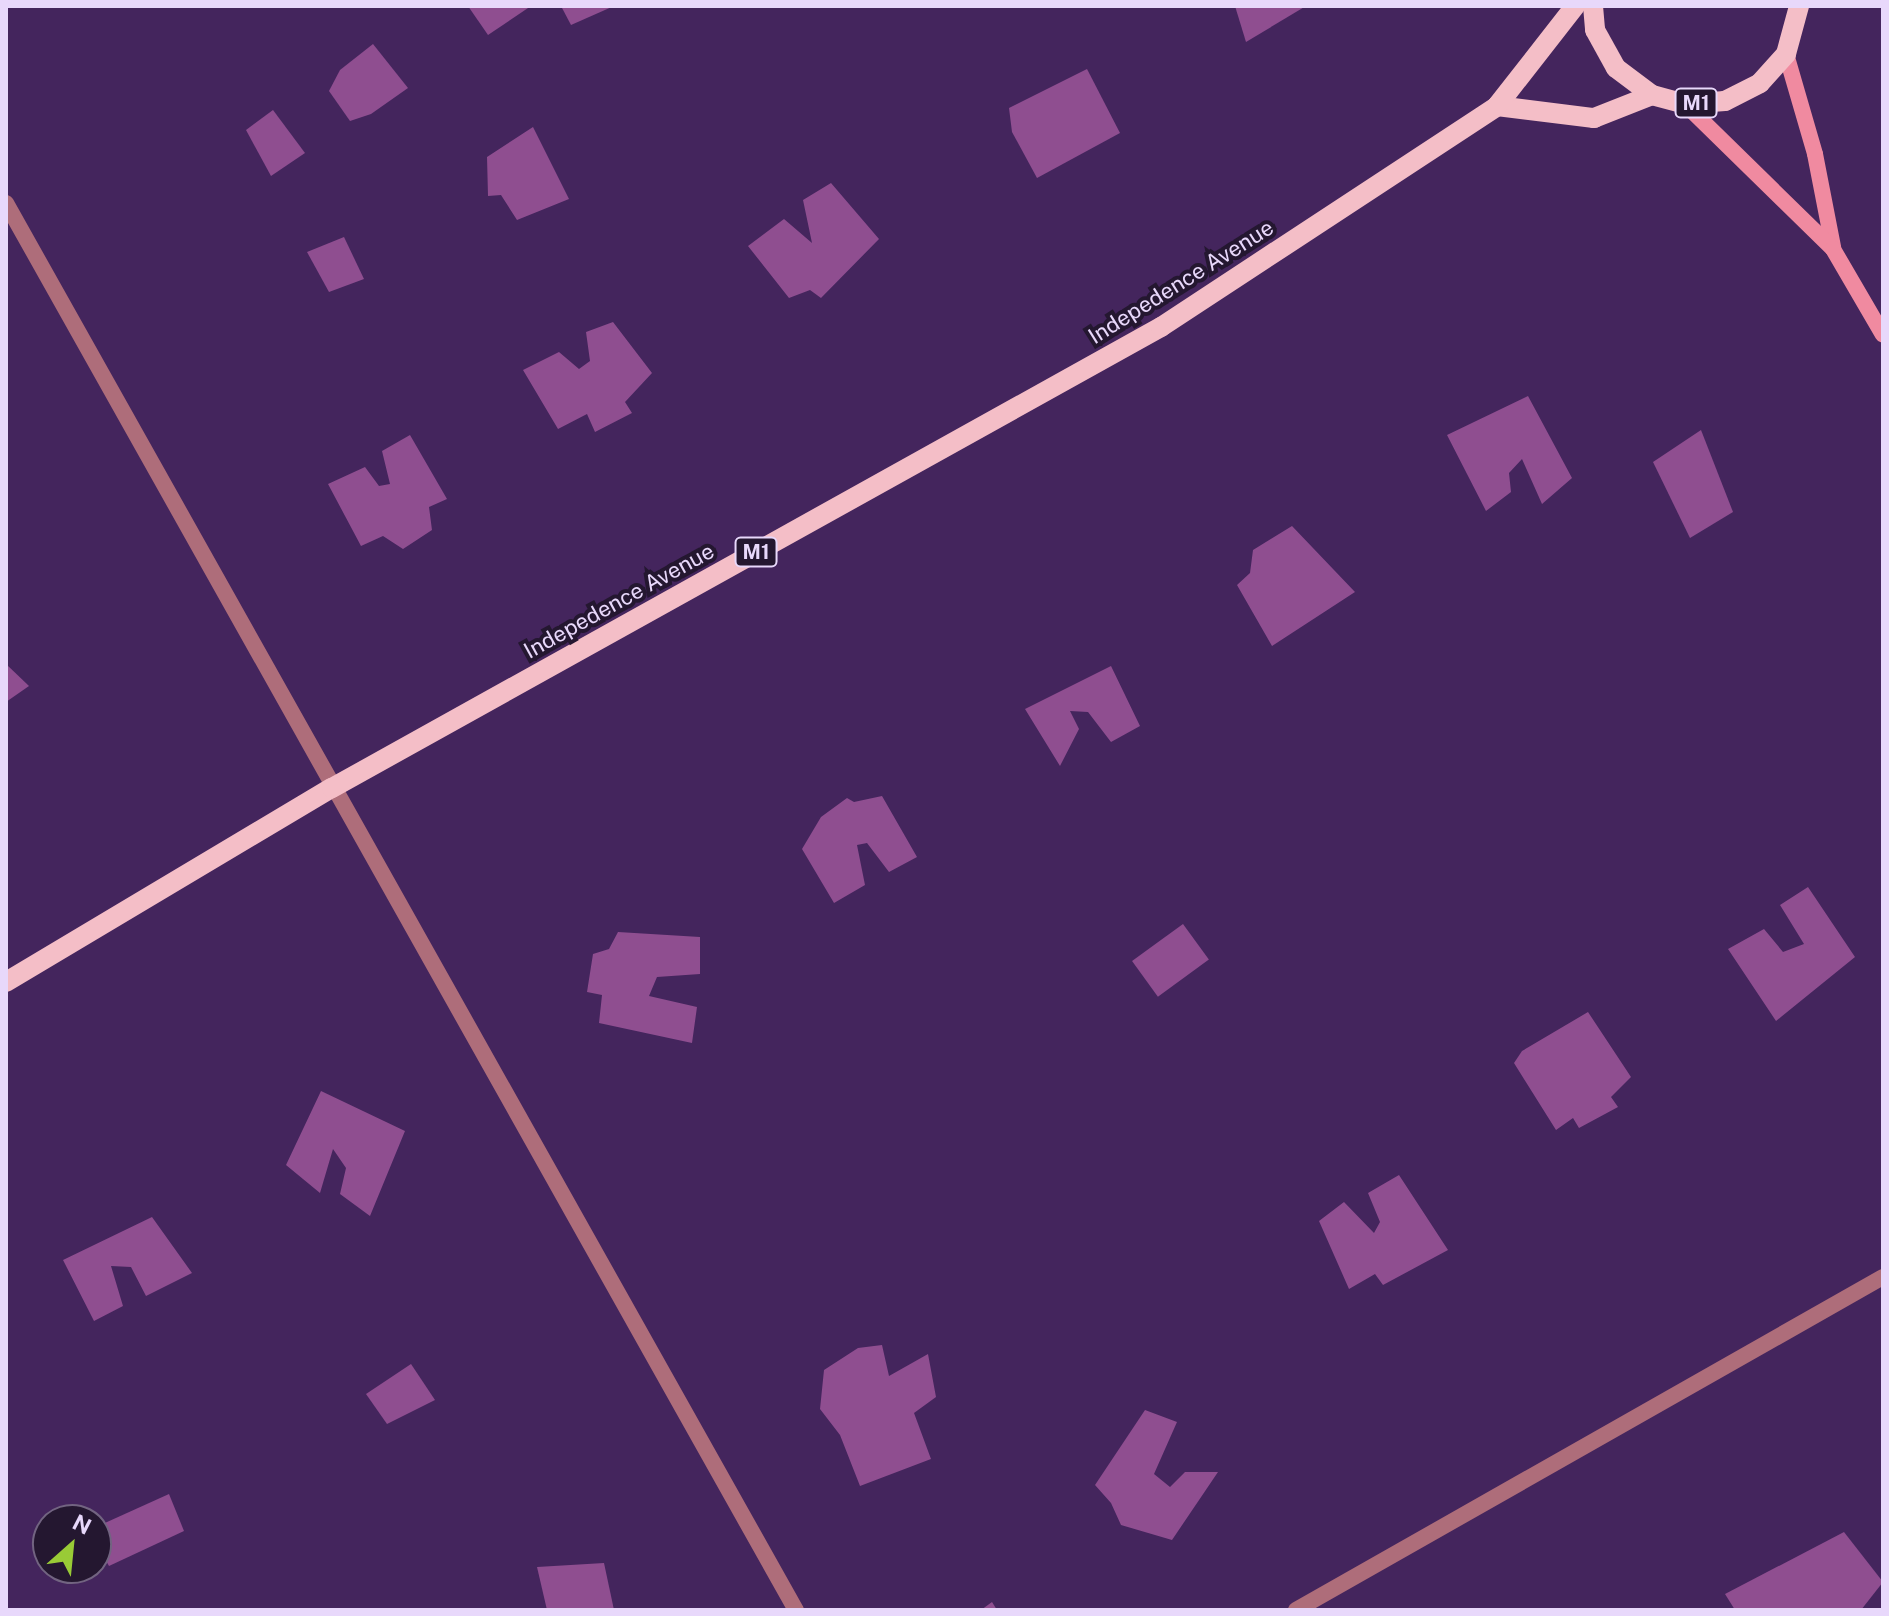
<!DOCTYPE html>
<html>
<head>
<meta charset="utf-8">
<style>
	body { margin:0 }
	#map { position:relative; width:1889px; height:1616px; overflow:hidden; background:#44255d; font-family:"Public Sans",sans-serif }
	div>[style] { position:absolute }
	.building>* { inset:0; background:#8f4e90; transform-origin:0 0 }
	.street>* { height:16px; margin:-8px; padding:0 8px; transform-origin:8px; border-radius:8px; background:#ae6d7a }
	.secondary>* { height:16px; margin:-8px; padding:0 8px; transform-origin:8px; border-radius:8px; background:#f08aa0 }
	.primary>* { height:20px; margin:-10px; padding:0 10px; transform-origin:10px; border-radius:10px; background:#f4bec7 }
	span { translate:-50% -50%; white-space:nowrap; text-align:center; line-height:1.15; -webkit-text-stroke:8px #241730; paint-order:stroke }
	.shield-label span { padding:2px 6px; background:#241730; border:2px solid; border-radius:6px; -webkit-text-stroke-width:0 }
	.shield-label { font-size:20px; color:#e8d8fb; font-weight:700 }
	.street-label { font-size:22px; color:#e8d8fb }
	.frame { position:absolute; inset:0; border:8px solid #e8d8fb; pointer-events:none }
	.north { position:absolute; left:32px; top:1504px; width:80px; height:80px; box-sizing:border-box; background:#241730; border:2px solid #726481; border-radius:50%; rotate:27deg; font-size:22px; font-weight:700; line-height:32px; text-align:center; color:#e8d8fb }
	.north::after { content:''; display:block; margin:auto; width:28px; height:36px; background:#99cb36; clip-path:polygon(50% 0,100% 100%,50% 72%,0 100%) }
</style>
</head>
<body>
<div id="map">
	<div class="building">
		<i style="clip-path:polygon(468px 6px,531px 6px,488px 35px)"></i>
		<i style="clip-path:polygon(561px 6px,614px 6px,571px 25px)"></i>
		<i style="clip-path:polygon(1235px 6px,1306px 6px,1246px 42px)"></i>
		<i style="clip-path:polygon(373px 44px,408px 88px,371px 114px,350px 121px,329px 91px,340px 70px)"></i>
		<i style="clip-path:polygon(1087px 69px,1120px 133px,1037px 178px,1012px 132px,1009px 108px)"></i>
		<i style="clip-path:polygon(273px 110px,305px 153px,271px 176px,246px 130px)"></i>
		<i style="clip-path:polygon(533px 127px,569px 199px,517px 220px,501px 195px,488px 196px,487px 157px)"></i>
		<i style="clip-path:polygon(831px 183px,879px 239px,821px 298px,810px 290px,789px 298px,748px 246px,784px 219px,812px 243px,803px 200px)"></i>
		<i style="clip-path:polygon(344px 237px,364px 279px,329px 292px,307px 252px)"></i>
		<i style="clip-path:polygon(613px 322px,652px 373px,625px 402px,632px 413px,595px 432px,587px 414px,558px 429px,523px 370px,559px 352px,579px 369px,590px 361px,586px 332px)"></i>
		<i style="clip-path:polygon(1528px 396px,1572px 478px,1542px 504px,1522px 459px,1509px 473px,1511px 492px,1486px 511px,1447px 435px)"></i>
		<i style="clip-path:polygon(1701px 430px,1733px 512px,1690px 538px,1653px 462px)"></i>
		<i style="clip-path:polygon(410px 435px,447px 499px,429px 507px,432px 530px,403px 549px,383px 536px,361px 546px,328px 484px,365px 467px,379px 486px,390px 484px,382px 451px)"></i>
		<i style="clip-path:polygon(1292px 526px,1355px 592px,1272px 646px,1237px 585px,1250px 573px,1253px 550px)"></i>
		<i style="clip-path:polygon(6px 664px,29px 686px,6px 702px)"></i>
		<i style="clip-path:polygon(1111px 666px,1140px 726px,1111px 742px,1088px 712px,1070px 711px,1079px 729px,1060px 766px,1025px 709px)"></i>
		<i style="clip-path:polygon(882px 796px,917px 857px,889px 872px,867px 843px,857px 845px,865px 885px,834px 903px,802px 849px,821px 817px,847px 798px,854px 802px)"></i>
		<i style="clip-path:polygon(1808px 887px,1855px 957px,1776px 1021px,1728px 949px,1764px 929px,1783px 952px,1804px 944px,1780px 905px)"></i>
		<i style="left:1183px;top:924px;width:44px;height:63px;rotate:54deg"></i>
		<i style="clip-path:polygon(618px 932px,700px 937px,700px 974px,657px 977px,649px 996px,697px 1007px,692px 1043px,599px 1023px,602px 995px,587px 992px,593px 954px,609px 949px)"></i>
		<i style="clip-path:polygon(1588px 1012px,1631px 1077px,1611px 1097px,1618px 1107px,1579px 1128px,1573px 1118px,1556px 1130px,1514px 1063px,1522px 1051px)"></i>
		<i style="clip-path:polygon(321px 1091px,405px 1131px,370px 1216px,340px 1194px,346px 1168px,333px 1149px,320px 1193px,286px 1165px)"></i>
		<i style="clip-path:polygon(1399px 1175px,1448px 1250px,1383px 1285px,1375px 1274px,1349px 1289px,1319px 1221px,1344px 1202px,1374px 1233px,1380px 1222px,1368px 1193px)"></i>
		<i style="clip-path:polygon(152px 1217px,192px 1273px,146px 1296px,131px 1267px,111px 1266px,123px 1306px,94px 1321px,63px 1260px)"></i>
		<i style="clip-path:polygon(882px 1345px,889px 1376px,928px 1354px,936px 1397px,914px 1413px,931px 1459px,860px 1486px,840px 1435px,820px 1409px,824px 1370px,858px 1348px)"></i>
		<i style="clip-path:polygon(411px 1364px,435px 1400px,387px 1424px,366px 1394px)"></i>
		<i style="clip-path:polygon(1145px 1410px,1177px 1422px,1154px 1474px,1170px 1487px,1185px 1472px,1218px 1472px,1172px 1540px,1121px 1525px,1111px 1503px,1095px 1485px)"></i>
		<i style="clip-path:polygon(169px 1494px,184px 1531px,109px 1566px,96px 1543px,96px 1527px)"></i>
		<i style="clip-path:polygon(1844px 1532px,1883px 1582px,1861px 1610px,1735px 1610px,1725px 1594px)"></i>
		<i style="clip-path:polygon(604px 1563px,614px 1610px,547px 1610px,537px 1567px)"></i>
		<i style="clip-path:polygon(992px 1602px,997px 1610px,981px 1610px)"></i>
	</div>
	<div class="street">
		<i style="left:6px;top:203px;width:1614px;rotate:60.69deg"></i>
		<i style="left:1296px;top:1610px;width:675px;rotate:-29.57deg"></i>
	</div>
	<div class="secondary">
		<i style="left:1786px;top:54px;width:104px;rotate:73.8deg"></i>
		<i style="left:1815px;top:154px;width:95px;rotate:79deg"></i>
		<i style="left:1685px;top:104px;width:207px;rotate:44.4deg"></i>
		<i style="left:1833px;top:249px;width:99px;rotate:59.8deg"></i>
	</div>
	<div class="primary">
		<i style="left:1593px;top:6px;width:24px;rotate:85deg"></i>
		<i style="left:1595px;top:30px;width:43px;rotate:61.1deg"></i>
		<i style="left:1616px;top:68px;width:45px;rotate:36.9deg"></i>
		<i style="left:1652px;top:95px;width:34px;rotate:15deg"></i>
		<i style="left:1685px;top:104px;width:40px;rotate:-4.3deg"></i>
		<i style="left:1725px;top:101px;width:39px;rotate:-27deg"></i>
		<i style="left:1760px;top:83px;width:39px;rotate:-48deg"></i>
		<i style="left:1786px;top:54px;width:50px;rotate:-74.8deg"></i>
		<i style="left:1497px;top:106px;width:98px;rotate:7.1deg"></i>
		<i style="left:1594px;top:118px;width:62px;rotate:-21.6deg"></i>
		<i style="left:6px;top:982px;width:379px;rotate:-30.8deg"></i>
		<i style="left:332px;top:788px;width:949px;rotate:-29.08deg"></i>
		<i style="left:1161px;top:327px;width:402px;rotate:-33.3deg"></i>
		<i style="left:1497px;top:106px;width:127px;rotate:-52deg"></i>
	</div>
	<div class="shield-label">
		<span style="left:1696px;top:103px">M1</span>
		<span style="left:756px;top:552px">M1</span>
	</div>
	<div class="street-label">
		<span style="left:1181px;top:282px;rotate:-32deg">Indepedence Avenue</span>
		<span style="left:619px;top:601px;rotate:-29deg">Indepedence Avenue</span>
	</div>
	<div class="frame"></div>
	<div class="north">N</div>
</div>
</body>
</html>
